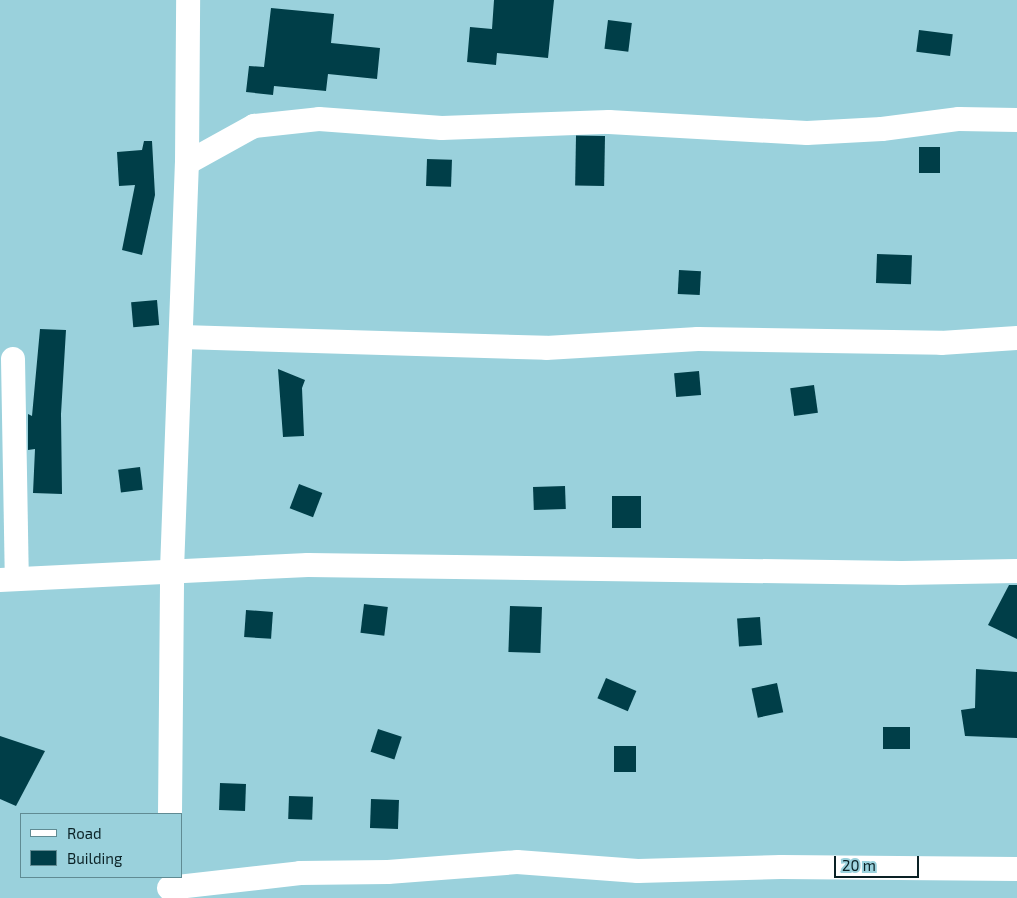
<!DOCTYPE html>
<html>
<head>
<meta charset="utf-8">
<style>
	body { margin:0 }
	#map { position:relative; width:1017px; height:898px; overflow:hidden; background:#9ad1dc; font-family:"Exo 2",sans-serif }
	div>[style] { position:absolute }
	.building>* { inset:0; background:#003e48; transform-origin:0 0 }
	.minor>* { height:24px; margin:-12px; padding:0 12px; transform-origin:12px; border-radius:12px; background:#fff }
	span { translate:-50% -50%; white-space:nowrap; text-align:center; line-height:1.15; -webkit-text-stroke:5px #9ad1dc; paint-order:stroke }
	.legend { position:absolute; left:20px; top:813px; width:162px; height:65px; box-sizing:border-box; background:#9ad1dc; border:1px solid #608b93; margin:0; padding:6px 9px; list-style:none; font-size:15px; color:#0a2125 }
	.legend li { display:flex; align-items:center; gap:10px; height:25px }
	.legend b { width:25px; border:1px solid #608b93 }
	.scale { position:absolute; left:834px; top:856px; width:85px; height:22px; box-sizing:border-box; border:2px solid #0a2125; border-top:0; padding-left:6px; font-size:15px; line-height:18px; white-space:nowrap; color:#0a2125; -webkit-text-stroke:4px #9ad1dc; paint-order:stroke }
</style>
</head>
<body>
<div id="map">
	<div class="building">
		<i style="clip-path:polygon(494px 0,554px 0,548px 58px,497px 53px,496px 65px,467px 62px,470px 27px,492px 29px)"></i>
		<i style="clip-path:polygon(271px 8px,334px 14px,331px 43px,380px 48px,377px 79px,328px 74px,326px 91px,274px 86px,273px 95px,246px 92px,249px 66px,264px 67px)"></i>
		<i style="left:608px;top:20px;width:24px;height:29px;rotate:7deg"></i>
		<i style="left:919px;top:30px;width:34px;height:22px;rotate:7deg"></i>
		<i style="left:605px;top:136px;width:50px;height:29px;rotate:91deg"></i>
		<i style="clip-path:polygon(144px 141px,152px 141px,155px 195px,142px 255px,122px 250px,135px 185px,119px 186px,117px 152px,142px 150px)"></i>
		<i style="left:919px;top:147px;width:21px;height:26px"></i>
		<i style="left:427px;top:159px;width:25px;height:27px;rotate:2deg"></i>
		<i style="left:877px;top:254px;width:35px;height:29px;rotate:2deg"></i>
		<i style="left:679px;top:270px;width:22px;height:24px;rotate:3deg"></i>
		<i style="left:157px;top:300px;width:25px;height:26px;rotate:85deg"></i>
		<i style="clip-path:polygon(40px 329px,66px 330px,61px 414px,62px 494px,33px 493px,35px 449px,28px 450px,28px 414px,32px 416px)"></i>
		<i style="clip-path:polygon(278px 369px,305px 380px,302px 388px,304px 436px,283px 437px)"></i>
		<i style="left:699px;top:371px;width:24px;height:25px;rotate:85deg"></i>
		<i style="left:814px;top:385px;width:28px;height:24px;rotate:82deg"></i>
		<i style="left:140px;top:467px;width:23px;height:22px;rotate:83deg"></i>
		<i style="left:299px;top:484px;width:25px;height:26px;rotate:21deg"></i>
		<i style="left:565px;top:486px;width:23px;height:32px;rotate:88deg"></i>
		<i style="left:612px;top:496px;width:29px;height:32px"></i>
		<i style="clip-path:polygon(1009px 585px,1017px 585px,1017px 639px,988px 625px)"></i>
		<i style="left:364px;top:604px;width:24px;height:29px;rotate:7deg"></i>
		<i style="left:510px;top:606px;width:32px;height:46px;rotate:2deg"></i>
		<i style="left:246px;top:610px;width:27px;height:27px;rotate:4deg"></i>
		<i style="left:760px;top:617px;width:28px;height:23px;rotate:86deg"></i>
		<i style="clip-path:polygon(976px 669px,1017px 672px,1017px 738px,965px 736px,961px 710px,975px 708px)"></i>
		<i style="left:606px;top:678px;width:33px;height:22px;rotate:23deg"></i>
		<i style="left:777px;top:683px;width:30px;height:26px;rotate:78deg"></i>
		<i style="left:883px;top:727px;width:27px;height:22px"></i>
		<i style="left:378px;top:729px;width:25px;height:24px;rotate:18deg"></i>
		<i style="clip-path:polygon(0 736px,45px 751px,16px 806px,0 799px)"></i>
		<i style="left:614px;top:746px;width:22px;height:26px"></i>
		<i style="left:220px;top:783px;width:26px;height:27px;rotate:2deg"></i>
		<i style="left:289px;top:796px;width:24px;height:23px;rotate:2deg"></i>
		<i style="left:371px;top:799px;width:28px;height:29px;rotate:2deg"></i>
	</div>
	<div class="minor">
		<i style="left:187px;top:163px;width:77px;rotate:-28.9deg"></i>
		<i style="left:254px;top:126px;width:65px;rotate:-6.1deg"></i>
		<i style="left:319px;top:119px;width:123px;rotate:4.2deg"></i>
		<i style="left:442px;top:128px;width:167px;rotate:-2.1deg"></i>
		<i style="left:609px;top:122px;width:198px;rotate:3.2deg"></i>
		<i style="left:807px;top:133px;width:75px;rotate:-3.1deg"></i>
		<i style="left:882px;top:129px;width:78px;rotate:-7.4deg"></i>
		<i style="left:959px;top:119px;width:58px;rotate:1deg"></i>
		<i style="left:182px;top:337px;width:364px;rotate:1.7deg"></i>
		<i style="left:546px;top:348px;width:152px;rotate:-3.4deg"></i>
		<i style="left:698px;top:339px;width:243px;rotate:0.9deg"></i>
		<i style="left:941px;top:343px;width:76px;rotate:-3.8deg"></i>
		<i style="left:13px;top:359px;width:220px;rotate:89deg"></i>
		<i style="left:0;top:580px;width:308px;rotate:-2.8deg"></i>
		<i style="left:308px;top:565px;width:594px;rotate:0.77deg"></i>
		<i style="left:902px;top:573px;width:115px;rotate:-1deg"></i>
		<i style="left:170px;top:814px;width:244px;rotate:-89.5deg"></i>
		<i style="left:172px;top:570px;width:407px;rotate:-87.9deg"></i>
		<i style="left:187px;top:163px;width:163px;rotate:-89.6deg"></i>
		<i style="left:169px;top:888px;width:132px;rotate:-6.5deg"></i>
		<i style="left:300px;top:873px;width:88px;rotate:-0.7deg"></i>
		<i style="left:388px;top:872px;width:129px;rotate:-4.4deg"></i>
		<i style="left:517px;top:862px;width:121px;rotate:4.3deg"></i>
		<i style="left:638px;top:871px;width:143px;rotate:-1.6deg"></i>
		<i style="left:781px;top:867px;width:236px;rotate:0.5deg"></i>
	</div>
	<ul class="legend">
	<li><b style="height:6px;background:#fff"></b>Road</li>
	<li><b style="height:14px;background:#003e48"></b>Building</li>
	</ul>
	<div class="scale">20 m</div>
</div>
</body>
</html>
